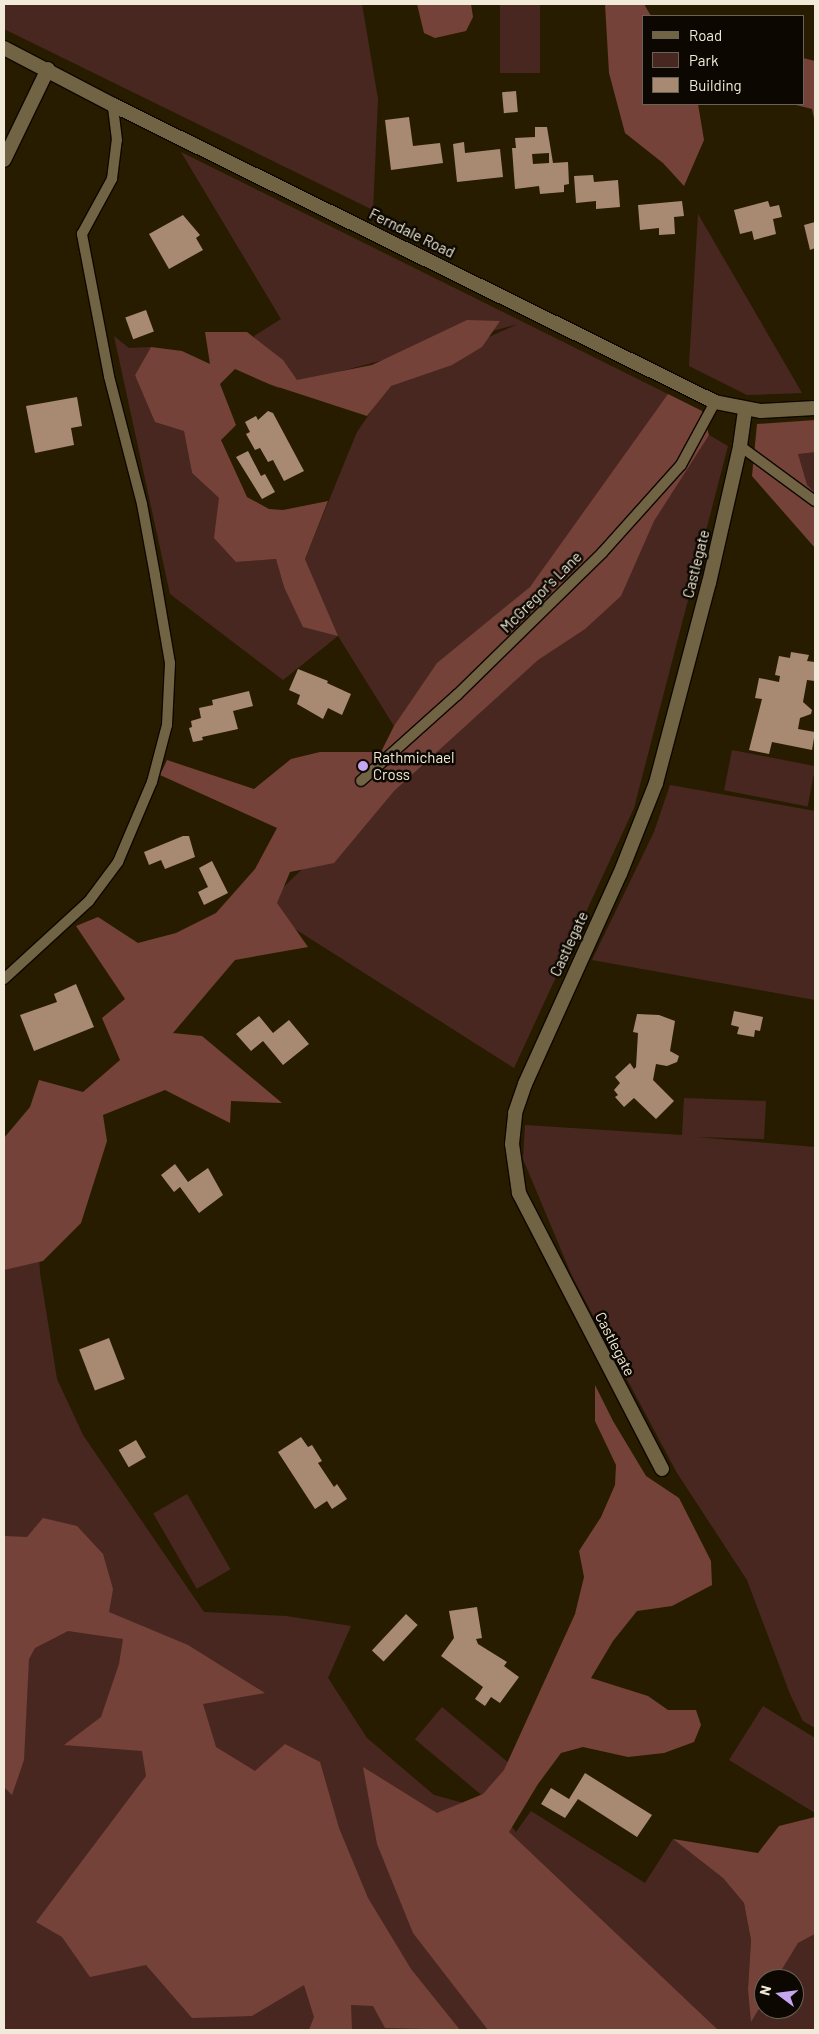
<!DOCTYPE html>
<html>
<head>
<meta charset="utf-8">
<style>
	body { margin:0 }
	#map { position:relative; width:819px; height:2034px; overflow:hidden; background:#281c00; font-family:Barlow,sans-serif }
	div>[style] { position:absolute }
	.green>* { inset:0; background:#492721; transform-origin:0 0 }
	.forest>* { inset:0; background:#754239 }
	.building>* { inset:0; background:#a88a72; transform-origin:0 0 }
	.roads { filter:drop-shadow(1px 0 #0f0700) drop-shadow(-1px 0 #0f0700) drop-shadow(0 1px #0f0700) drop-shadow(0 -1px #0f0700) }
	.service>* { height:10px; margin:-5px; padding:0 5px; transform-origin:5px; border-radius:5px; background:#716444 }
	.minor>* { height:14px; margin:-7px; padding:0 7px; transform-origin:7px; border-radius:7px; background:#716444 }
	.tertiary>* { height:14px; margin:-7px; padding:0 7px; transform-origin:7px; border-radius:7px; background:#716444 }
	.dots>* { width:14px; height:14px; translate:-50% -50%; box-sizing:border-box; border:2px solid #0c0801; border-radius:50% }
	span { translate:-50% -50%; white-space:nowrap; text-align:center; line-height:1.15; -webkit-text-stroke:5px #0c0801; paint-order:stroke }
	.street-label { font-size:15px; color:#f1ead8 }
	.poi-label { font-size:15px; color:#f1ead8 }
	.left { translate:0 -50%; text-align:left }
	.frame { position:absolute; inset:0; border:5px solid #f1ead8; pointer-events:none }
	.legend { position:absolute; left:642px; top:15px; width:162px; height:90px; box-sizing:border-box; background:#0c0801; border:1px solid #686257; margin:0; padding:6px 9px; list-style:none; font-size:15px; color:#f1ead8 }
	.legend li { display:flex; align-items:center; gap:10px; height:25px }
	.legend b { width:25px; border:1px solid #686257 }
	.north { position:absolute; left:754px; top:1969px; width:50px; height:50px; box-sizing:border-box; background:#0c0801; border:1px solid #686257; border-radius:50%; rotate:285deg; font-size:14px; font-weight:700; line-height:20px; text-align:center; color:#f1ead8 }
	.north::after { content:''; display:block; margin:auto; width:18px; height:22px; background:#c6a6f0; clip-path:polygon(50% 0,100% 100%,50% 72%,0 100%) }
</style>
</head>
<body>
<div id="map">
	<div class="green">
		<i style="clip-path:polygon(4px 4px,362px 4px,378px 99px,373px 210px,4px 29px)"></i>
		<i style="left:500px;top:4px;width:40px;height:69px"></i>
		<i style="clip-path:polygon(181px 152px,702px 411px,394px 726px,338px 636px,283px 680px,170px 594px,114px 336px,129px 348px,151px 347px,135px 375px,184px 430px,192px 473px,219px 498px,236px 562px,276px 559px,284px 587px,337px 635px,305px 559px,357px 432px,387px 388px,449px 355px,518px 324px,278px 388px,269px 384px,254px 336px,281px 319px)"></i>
		<i style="clip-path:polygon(698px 214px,802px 393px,747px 395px,689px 366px)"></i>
		<i style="clip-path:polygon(760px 427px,815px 427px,815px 506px)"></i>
		<i style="clip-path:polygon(709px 435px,728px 446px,634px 808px,514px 1068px,262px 908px,540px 639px)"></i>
		<i style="left:732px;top:750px;width:85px;height:41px;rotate:11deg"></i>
		<i style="clip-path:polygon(670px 785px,815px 811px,815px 1000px,592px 960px,654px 832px)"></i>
		<i style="clip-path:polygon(684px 1098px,766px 1101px,764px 1139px,696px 1137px,815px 1147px,815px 1728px,803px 1721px,790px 1694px,747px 1580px,677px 1473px,572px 1276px,523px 1159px,525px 1125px,682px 1135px)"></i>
		<i style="clip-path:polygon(34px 1171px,40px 1273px,57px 1379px,83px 1435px,204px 1612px,286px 1616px,351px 1626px,328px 1678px,367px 1738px,434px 1795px,501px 1813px,516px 1832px,531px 1811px,645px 1883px,673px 1839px,723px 1878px,744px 1903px,751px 1940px,748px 1989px,764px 1998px,764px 2009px,794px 2009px,794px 1979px,775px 1979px,798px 1943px,815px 1934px,815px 2030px,4px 2030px,4px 1174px)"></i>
		<i style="left:187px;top:1494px;width:87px;height:39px;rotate:60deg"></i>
		<i style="clip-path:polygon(763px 1706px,815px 1738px,815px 1813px,729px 1760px)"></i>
		<i style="left:442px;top:1707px;width:91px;height:42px;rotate:40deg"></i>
	</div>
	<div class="forest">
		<i style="clip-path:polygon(417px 4px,471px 4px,473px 17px,466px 31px,435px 38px,424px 33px)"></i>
		<i style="clip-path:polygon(605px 4px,644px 4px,651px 16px,643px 16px,643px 104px,698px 104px,704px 140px,684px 186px,663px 163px,625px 133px,609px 73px)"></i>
		<i style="clip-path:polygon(803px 58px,815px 61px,815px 123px,812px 109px,792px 104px,803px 104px)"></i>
		<i style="clip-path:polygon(467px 320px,500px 321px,482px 347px,452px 365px,391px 386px,367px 416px,269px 384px,235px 369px,220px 384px,236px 425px,221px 440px,247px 497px,269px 509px,283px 510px,328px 501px,305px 559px,338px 636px,303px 627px,284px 587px,276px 559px,236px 562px,214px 538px,219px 498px,192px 473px,184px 431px,155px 422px,135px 375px,151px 347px,182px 351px,210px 364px,205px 332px,247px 332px,283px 360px,297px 380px,372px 365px)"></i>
		<i style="clip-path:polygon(668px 394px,702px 411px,709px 435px,654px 521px,621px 596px,585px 629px,538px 660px,394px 791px,334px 863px,290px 872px,277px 903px,308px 947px,235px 960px,173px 1033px,202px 1036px,282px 1103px,231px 1101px,230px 1123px,165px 1090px,103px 1115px,107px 1141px,81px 1223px,43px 1261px,4px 1270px,4px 1138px,30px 1107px,39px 1080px,83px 1092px,120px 1060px,102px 1018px,125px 999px,76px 926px,98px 917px,138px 943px,176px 933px,216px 913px,255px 869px,277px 828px,160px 775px,167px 760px,254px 789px,291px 759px,320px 752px,381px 752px,394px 726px,437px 663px,530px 587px)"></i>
		<i style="clip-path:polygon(815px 420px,815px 452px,798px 454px,807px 485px,815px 493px,815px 548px,752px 476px,757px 424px)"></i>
		<i style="clip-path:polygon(595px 1385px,613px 1421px,646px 1476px,679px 1498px,711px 1561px,712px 1585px,672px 1606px,637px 1611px,613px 1641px,591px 1678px,648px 1696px,668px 1710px,696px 1710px,701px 1725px,694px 1742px,664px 1753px,628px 1757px,583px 1747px,561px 1753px,538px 1784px,509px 1832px,718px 2030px,488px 2030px,413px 1933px,377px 1844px,363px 1767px,437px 1813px,483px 1794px,504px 1770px,575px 1614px,584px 1577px,579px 1551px,601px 1517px,615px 1485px,616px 1465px,595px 1421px)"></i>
		<i style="clip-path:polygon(43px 1518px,77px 1526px,103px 1554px,113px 1589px,109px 1612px,188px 1645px,265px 1693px,203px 1704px,216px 1747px,255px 1771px,285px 1744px,320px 1762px,339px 1828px,368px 1898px,411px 1969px,460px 2030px,385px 2028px,373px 2006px,351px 2005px,352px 2030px,309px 2030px,314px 2017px,304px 1985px,252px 2016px,192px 2018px,146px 1965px,90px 1977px,62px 1937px,36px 1922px,146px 1776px,142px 1751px,64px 1745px,101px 1717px,119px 1664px,123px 1639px,68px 1631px,35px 1648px,29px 1659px,24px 1760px,12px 1795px,4px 1787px,4px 1536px,27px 1537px)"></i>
		<i style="clip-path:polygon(815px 1817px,815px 1934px,798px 1943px,776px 1979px,764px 1979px,764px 2000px,751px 2022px,748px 1989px,751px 1940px,744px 1903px,723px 1878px,673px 1839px,758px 1853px,779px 1826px)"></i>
	</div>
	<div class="building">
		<i style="left:516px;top:91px;width:21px;height:14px;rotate:85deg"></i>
		<i style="clip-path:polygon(409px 117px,413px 146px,440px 143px,443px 163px,391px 170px,385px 120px)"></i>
		<i style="clip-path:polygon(evenodd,535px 127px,547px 127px,553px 163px,568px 162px,569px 184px,564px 185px,564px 192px,540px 194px,539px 186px,515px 189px,512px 148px,516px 148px,515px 138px,535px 137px,535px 127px,549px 153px,549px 163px,533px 164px,532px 154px,549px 153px)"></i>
		<i style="clip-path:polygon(464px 142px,465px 153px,500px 149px,503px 177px,457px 182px,453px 144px)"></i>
		<i style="clip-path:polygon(593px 175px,594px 182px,618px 180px,620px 207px,596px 209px,596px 201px,576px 203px,574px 176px)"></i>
		<i style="clip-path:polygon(682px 201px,684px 216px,674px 217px,675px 234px,659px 235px,659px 228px,640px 230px,638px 205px)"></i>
		<i style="clip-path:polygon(768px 201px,770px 207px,779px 205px,782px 217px,773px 219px,776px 234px,754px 240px,752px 231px,740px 234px,734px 210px)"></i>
		<i style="clip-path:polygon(183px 215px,200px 235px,196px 238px,203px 250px,169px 269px,149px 234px)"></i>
		<i style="clip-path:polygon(815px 222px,815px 248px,810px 250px,804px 225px)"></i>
		<i style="left:146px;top:310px;width:23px;height:22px;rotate:70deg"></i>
		<i style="clip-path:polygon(77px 397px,82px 426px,71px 428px,74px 445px,35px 453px,26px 406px)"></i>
		<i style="clip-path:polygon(268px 411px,273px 413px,304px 471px,284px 481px,273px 460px,268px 462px,260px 448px,255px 450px,246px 434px,250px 432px,245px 422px,256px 416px,258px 420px)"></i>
		<i style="clip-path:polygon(248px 451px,261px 476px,265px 474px,275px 492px,262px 499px,236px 457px)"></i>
		<i style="clip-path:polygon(791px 652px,809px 655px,807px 661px,815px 662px,815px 681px,807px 680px,803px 702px,812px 710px,811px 714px,800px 718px,798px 729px,815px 732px,812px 750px,772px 742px,769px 754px,749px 750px,762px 699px,755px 698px,759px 678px,779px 682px,780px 676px,775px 675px,779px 656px,790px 658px)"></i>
		<i style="clip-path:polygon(298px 669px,328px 681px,327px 683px,351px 694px,342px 715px,328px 708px,323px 719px,297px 704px,300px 695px,289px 690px)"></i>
		<i style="clip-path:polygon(249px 691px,253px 706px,233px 711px,238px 729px,202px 737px,203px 740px,193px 742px,189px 728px,192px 727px,191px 721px,201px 718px,199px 708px,213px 705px,212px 700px)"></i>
		<i style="clip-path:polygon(183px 836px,189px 836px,195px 857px,165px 869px,161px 860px,149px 865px,144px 852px)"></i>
		<i style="clip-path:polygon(212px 861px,228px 893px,204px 905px,198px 892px,208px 887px,199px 868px)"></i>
		<i style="clip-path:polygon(76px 984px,94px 1027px,34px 1051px,20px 1015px,57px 1002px,54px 994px)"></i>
		<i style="clip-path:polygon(734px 1011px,763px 1017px,760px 1031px,755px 1030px,754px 1037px,737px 1034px,739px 1027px,731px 1025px)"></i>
		<i style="clip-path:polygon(637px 1014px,659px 1015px,675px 1021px,670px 1051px,679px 1056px,677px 1062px,667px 1066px,656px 1064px,653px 1080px,674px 1101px,656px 1119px,634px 1098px,624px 1107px,615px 1097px,618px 1095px,614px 1090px,620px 1083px,615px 1077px,630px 1063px,634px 1069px,636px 1067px,638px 1033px,633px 1032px)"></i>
		<i style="clip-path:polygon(259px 1016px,273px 1033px,289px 1020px,309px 1044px,283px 1065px,263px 1041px,251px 1051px,236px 1034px)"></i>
		<i style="clip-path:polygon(175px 1164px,188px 1182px,208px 1168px,223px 1195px,199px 1213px,180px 1187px,174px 1192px,161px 1175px)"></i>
		<i style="left:109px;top:1338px;width:44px;height:32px;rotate:69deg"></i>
		<i style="clip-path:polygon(301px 1437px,308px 1447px,312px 1445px,322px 1461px,318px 1463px,334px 1487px,337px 1484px,347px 1499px,332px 1509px,327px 1501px,315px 1509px,278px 1452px)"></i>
		<i style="left:136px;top:1440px;width:20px;height:20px;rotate:60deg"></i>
		<i style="clip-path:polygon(477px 1607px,482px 1638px,476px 1639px,478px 1644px,507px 1662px,504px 1666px,519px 1677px,500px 1703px,491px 1697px,485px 1706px,475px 1699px,483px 1687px,441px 1656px,454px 1638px,449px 1611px)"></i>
		<i style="left:406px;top:1614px;width:16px;height:50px;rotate:43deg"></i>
		<i style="clip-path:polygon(585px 1773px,652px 1815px,637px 1837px,578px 1799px,565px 1818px,541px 1804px,551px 1788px,569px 1799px)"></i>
	</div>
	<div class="roads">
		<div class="service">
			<i style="left:740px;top:446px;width:93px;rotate:36.3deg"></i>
			<i style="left:361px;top:781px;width:129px;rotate:-41.9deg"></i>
			<i style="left:457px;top:695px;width:203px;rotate:-44.4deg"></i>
			<i style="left:602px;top:553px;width:118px;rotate:-48.1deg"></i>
			<i style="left:681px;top:465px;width:72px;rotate:-61.6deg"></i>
			<i style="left:4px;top:979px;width:115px;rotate:-42.5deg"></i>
			<i style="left:89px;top:901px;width:49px;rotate:-53.4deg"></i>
			<i style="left:118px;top:862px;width:87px;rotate:-67deg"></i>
			<i style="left:152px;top:782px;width:59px;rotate:-75.3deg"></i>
			<i style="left:167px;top:725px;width:62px;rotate:-87.2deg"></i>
			<i style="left:170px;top:663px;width:89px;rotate:-99.7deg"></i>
			<i style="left:155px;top:575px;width:72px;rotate:-100.4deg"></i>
			<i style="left:142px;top:504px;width:132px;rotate:-104.5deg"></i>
			<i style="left:109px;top:376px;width:145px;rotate:-100.8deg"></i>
			<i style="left:82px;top:234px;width:63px;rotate:-61.4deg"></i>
			<i style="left:112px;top:179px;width:39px;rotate:-83deg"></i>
			<i style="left:117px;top:140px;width:35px;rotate:-97deg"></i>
		</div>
		<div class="minor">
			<i style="left:4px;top:160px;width:101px;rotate:-64.2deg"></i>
			<i style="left:662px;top:1469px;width:311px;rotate:-117.4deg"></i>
			<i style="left:519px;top:1193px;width:49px;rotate:-98.1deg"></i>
			<i style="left:512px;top:1144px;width:31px;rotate:-84deg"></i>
			<i style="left:515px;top:1113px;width:31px;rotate:-71deg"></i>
			<i style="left:525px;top:1084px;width:230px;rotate:-65.7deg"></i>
			<i style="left:620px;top:874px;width:98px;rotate:-68.4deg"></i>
			<i style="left:656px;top:783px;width:207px;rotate:-75.2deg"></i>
			<i style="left:709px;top:583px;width:140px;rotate:-77.2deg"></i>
			<i style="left:740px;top:446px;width:37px;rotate:-82deg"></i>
		</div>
		<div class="tertiary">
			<i style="left:4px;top:48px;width:123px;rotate:27.6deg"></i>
			<i style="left:113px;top:105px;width:671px;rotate:26.26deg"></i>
			<i style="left:715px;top:402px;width:47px;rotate:11.1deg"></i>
			<i style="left:761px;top:411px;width:54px;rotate:-3.2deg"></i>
		</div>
	</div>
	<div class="dots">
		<i style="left:363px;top:766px;background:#c6a6f0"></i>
	</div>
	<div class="street-label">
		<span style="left:412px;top:233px;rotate:26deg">Ferndale Road</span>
		<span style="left:696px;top:564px;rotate:-76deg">Castlegate</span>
		<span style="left:541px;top:592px;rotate:-45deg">McGregor's Lane</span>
		<span style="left:569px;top:944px;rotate:-65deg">Castlegate</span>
		<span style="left:615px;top:1344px;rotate:63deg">Castlegate</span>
	</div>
	<div class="poi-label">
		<span class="left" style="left:373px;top:766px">Rathmichael<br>Cross</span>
	</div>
	<div class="frame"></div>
	<ul class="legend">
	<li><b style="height:6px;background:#716444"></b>Road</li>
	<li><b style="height:14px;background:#492721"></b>Park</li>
	<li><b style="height:14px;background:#a88a72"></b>Building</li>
	</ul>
	<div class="north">N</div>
</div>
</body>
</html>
